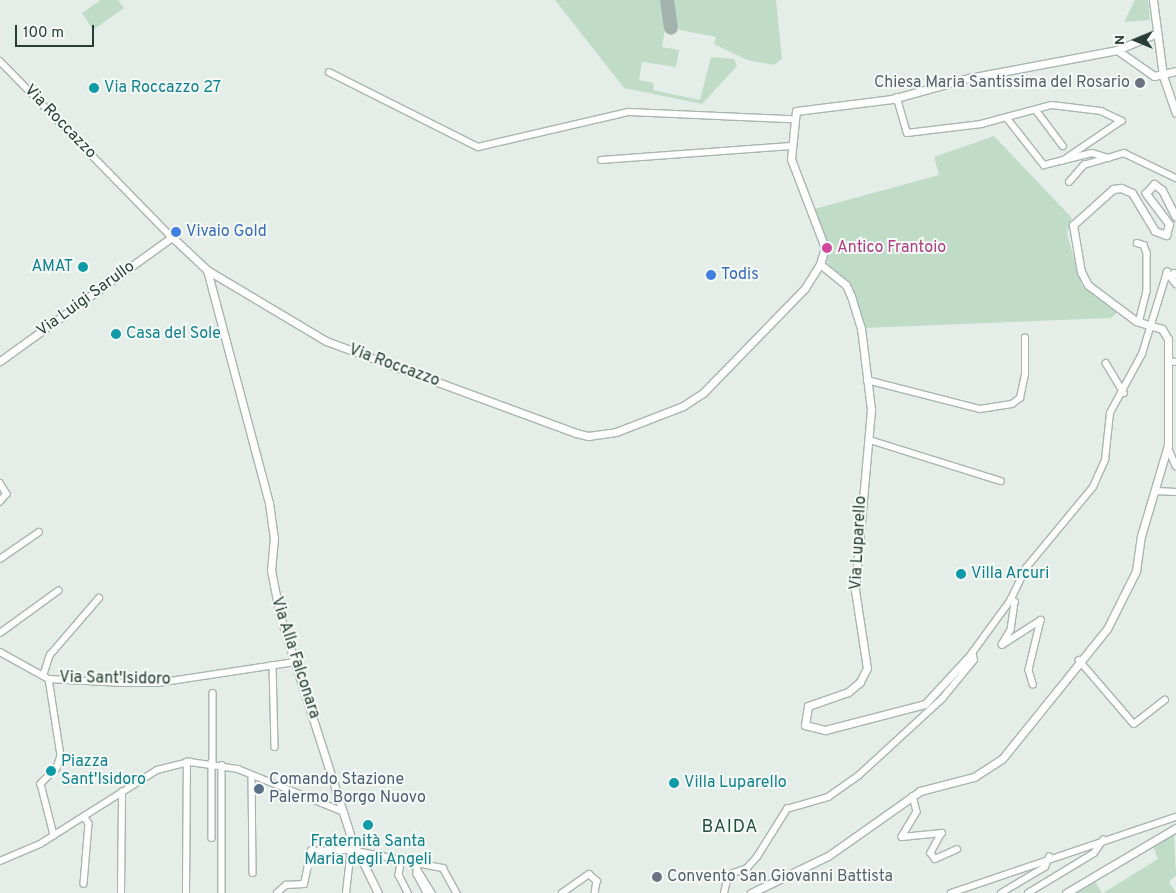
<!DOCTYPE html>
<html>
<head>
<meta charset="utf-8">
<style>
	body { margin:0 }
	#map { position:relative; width:1176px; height:893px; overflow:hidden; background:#e5ede9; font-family:Overpass,sans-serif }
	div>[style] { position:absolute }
	.green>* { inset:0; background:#c0dcc6 }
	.taxiway>* { height:14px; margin:-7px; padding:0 7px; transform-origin:7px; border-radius:7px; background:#a2b3ad }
	.roads { filter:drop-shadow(1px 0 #a8b5b0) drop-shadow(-1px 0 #a8b5b0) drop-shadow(0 1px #a8b5b0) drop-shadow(0 -1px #a8b5b0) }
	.minor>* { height:5.5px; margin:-2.75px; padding:0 2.75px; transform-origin:2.75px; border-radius:2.75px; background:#fff }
	.tertiary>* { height:7px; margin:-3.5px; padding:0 3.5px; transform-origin:3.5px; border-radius:3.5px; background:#fff }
	.dots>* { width:14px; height:14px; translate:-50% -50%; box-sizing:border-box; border:2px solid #f6faf7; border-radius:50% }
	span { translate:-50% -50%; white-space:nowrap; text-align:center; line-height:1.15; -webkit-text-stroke:4px #f6faf7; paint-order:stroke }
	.worship-label { font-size:16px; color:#5b616d }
	.right { translate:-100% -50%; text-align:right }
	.left { translate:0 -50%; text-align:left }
	.culture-label { font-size:16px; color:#0d838f }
	.street-label { font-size:16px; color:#263e36 }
	.shop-label { font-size:16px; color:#366cbe }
	.hotel-label { font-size:16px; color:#b23c85 }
	.service-label { font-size:16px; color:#4e5e75 }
	.neighbourhood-label { font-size:18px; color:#234f41; letter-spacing:1px }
	.north { position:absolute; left:1111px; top:15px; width:50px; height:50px; -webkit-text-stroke:4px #f6faf7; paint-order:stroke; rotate:270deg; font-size:14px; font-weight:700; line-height:20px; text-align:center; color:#263e36 }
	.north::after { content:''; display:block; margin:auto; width:18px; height:22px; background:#263e36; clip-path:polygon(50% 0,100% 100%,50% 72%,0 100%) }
	.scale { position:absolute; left:15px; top:25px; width:79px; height:22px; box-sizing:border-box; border:2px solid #263e36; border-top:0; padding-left:6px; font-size:15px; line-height:18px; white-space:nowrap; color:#263e36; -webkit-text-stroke:4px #f6faf7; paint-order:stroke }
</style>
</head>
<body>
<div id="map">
	<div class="green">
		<i style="clip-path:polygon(101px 0,118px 0,124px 8px,93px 30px,82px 13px)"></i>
		<i style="clip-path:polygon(555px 0,663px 0,666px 22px,662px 47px,679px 50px,676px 67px,642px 62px,639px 80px,654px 83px,653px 90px,700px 100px,711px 57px,734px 59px,737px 66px,702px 104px,624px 88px)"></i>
		<i style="clip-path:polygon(671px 0,776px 0,782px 59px,774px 65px,747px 60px,714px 44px,716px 37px,680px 30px,675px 25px)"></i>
		<i style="clip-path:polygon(1135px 0,1148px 0,1150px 20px,1124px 22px)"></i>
		<i style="clip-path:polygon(994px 136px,1072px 218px,1067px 234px,1082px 286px,1118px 312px,1111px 318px,863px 328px,846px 281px,827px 267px,828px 245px,814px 209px,939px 175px,934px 157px)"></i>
		<i style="clip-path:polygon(1174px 834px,1176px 875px,1169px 882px,1176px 893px,1103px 893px,1158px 859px,1153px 846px)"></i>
		<i style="clip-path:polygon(1095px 881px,1102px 893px,1075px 893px)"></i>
	</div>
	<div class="taxiway">
		<i style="left:667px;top:0;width:28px;rotate:82deg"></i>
	</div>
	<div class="roads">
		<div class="minor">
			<i style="left:0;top:61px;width:246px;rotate:45.7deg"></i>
			<i style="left:329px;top:72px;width:167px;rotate:26.7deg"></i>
			<i style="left:478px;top:147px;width:155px;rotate:-13.1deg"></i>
			<i style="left:629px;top:112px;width:163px;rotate:2.5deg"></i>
			<i style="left:897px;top:97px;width:37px;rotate:74deg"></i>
			<i style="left:907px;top:133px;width:75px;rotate:-6.9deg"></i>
			<i style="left:981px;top:124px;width:73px;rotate:-15deg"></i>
			<i style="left:1052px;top:105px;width:49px;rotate:7deg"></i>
			<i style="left:1101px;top:111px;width:23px;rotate:25deg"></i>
			<i style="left:1122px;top:121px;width:71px;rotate:145.9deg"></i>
			<i style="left:1036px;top:110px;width:45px;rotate:53.1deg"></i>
			<i style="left:1007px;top:118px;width:60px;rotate:51.8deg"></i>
			<i style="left:1044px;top:165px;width:49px;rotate:-14deg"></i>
			<i style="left:1092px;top:153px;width:17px;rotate:17deg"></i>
			<i style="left:601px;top:160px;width:190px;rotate:-4.2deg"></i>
			<i style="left:1069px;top:182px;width:23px;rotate:-49deg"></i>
			<i style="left:1084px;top:165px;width:42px;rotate:-16.7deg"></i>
			<i style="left:1124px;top:153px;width:58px;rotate:25.7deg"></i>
			<i style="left:1137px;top:243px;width:7px;rotate:16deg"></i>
			<i style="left:1144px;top:245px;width:9px;rotate:69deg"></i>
			<i style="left:1147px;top:253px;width:38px;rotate:90deg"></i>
			<i style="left:1147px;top:291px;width:32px;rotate:104deg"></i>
			<i style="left:1167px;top:272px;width:15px;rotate:53deg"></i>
			<i style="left:1174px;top:273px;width:3px;rotate:45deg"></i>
			<i style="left:1168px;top:361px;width:8px;rotate:7deg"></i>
			<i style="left:1106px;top:363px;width:35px;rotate:59deg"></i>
			<i style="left:867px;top:380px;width:117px;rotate:14.4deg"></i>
			<i style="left:980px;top:409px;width:32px;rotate:-9deg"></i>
			<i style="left:1012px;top:404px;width:10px;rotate:-37deg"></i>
			<i style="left:1020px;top:398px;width:24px;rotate:-78deg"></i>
			<i style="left:1025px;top:375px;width:37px;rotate:-90deg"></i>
			<i style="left:870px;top:440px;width:137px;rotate:17.4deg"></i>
			<i style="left:1168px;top:447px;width:21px;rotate:67deg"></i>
			<i style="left:0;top:483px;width:13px;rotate:58deg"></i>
			<i style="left:7px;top:494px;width:11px;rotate:131deg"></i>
			<i style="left:1156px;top:491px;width:20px;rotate:3deg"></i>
			<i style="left:0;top:559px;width:47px;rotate:-34.7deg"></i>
			<i style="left:1011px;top:599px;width:5px;rotate:37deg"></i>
			<i style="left:1015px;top:602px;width:28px;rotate:98deg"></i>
			<i style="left:1011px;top:630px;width:17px;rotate:121deg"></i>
			<i style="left:1002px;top:645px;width:46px;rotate:-32.7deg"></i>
			<i style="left:1041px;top:620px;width:51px;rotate:103.5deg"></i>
			<i style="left:1029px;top:670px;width:15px;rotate:74deg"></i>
			<i style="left:0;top:633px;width:72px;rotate:-35.9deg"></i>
			<i style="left:0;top:652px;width:56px;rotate:28.9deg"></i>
			<i style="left:49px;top:679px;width:74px;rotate:3.1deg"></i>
			<i style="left:123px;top:683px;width:34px"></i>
			<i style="left:157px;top:683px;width:141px;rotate:-8.6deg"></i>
			<i style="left:1079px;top:660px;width:84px;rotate:49.3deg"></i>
			<i style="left:1134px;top:724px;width:39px;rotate:-38deg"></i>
			<i style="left:273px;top:665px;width:82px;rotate:88.6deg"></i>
			<i style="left:43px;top:676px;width:22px;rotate:-72deg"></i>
			<i style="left:50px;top:655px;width:75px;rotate:-49.3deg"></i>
			<i style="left:49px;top:679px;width:78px;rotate:81.1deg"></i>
			<i style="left:61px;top:756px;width:13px;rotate:108deg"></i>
			<i style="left:57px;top:768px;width:23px;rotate:135deg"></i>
			<i style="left:41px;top:784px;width:53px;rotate:75.7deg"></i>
			<i style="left:213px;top:693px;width:70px;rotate:90deg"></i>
			<i style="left:212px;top:762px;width:76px;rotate:90deg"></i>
			<i style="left:222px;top:765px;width:128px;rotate:90deg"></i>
			<i style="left:252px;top:775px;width:98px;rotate:89.4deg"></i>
			<i style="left:913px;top:796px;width:16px;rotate:76deg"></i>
			<i style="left:917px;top:812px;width:29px;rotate:121deg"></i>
			<i style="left:902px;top:837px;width:40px;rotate:-5.7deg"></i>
			<i style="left:942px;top:833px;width:23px;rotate:119deg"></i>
			<i style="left:931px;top:853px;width:7px;rotate:56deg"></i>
			<i style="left:935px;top:859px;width:24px;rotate:-24deg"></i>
			<i style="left:84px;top:816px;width:9px;rotate:58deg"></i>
			<i style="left:89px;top:824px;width:60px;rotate:94.8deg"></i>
			<i style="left:356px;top:851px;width:89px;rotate:11.1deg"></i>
			<i style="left:443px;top:868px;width:29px;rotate:61deg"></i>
			<i style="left:402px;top:858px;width:17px;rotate:100deg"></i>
			<i style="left:399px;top:875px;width:20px;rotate:63deg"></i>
			<i style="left:0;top:861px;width:43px;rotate:-23deg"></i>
			<i style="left:40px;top:844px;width:138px;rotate:-32.3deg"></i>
			<i style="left:157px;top:770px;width:34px;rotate:-14deg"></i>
			<i style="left:190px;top:762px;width:49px;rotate:8.3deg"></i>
			<i style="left:238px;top:769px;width:114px;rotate:22.1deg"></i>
			<i style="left:418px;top:864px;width:10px;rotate:96deg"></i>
			<i style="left:417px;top:874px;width:21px;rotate:62deg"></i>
			<i style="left:417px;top:869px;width:28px;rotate:58deg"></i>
			<i style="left:121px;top:893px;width:101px;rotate:-89.4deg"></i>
			<i style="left:186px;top:893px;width:131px;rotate:-89.6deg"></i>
			<i style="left:277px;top:893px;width:12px;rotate:-42deg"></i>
			<i style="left:286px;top:885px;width:18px;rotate:-3deg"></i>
			<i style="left:304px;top:884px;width:34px;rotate:-78deg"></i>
			<i style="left:311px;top:851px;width:38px;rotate:-2deg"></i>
			<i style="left:346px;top:893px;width:53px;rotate:-83.5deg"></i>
			<i style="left:562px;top:893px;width:33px;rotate:-35deg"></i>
			<i style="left:589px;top:874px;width:11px;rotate:41deg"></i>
			<i style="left:597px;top:881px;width:12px;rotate:99deg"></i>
			<i style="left:724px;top:893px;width:18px;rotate:-77deg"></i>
			<i style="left:728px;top:875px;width:20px;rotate:-20deg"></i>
			<i style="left:747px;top:868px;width:15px;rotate:-48deg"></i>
			<i style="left:757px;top:857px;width:57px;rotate:-58deg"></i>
			<i style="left:787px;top:809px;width:43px;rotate:-16.3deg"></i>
			<i style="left:828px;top:797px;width:37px;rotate:-35deg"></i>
			<i style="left:858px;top:776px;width:114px;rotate:-42.5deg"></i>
			<i style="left:942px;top:699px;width:50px;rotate:-50.6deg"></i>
			<i style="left:974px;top:660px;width:7px;rotate:-106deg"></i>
			<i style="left:972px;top:653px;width:64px;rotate:-53.8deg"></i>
			<i style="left:1010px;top:601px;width:37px;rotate:-64deg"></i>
			<i style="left:1026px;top:568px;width:105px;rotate:-50.4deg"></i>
			<i style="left:1093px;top:487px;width:30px;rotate:-66deg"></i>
			<i style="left:1105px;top:460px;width:47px;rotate:-83.9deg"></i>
			<i style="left:1110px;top:413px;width:67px;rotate:-61.5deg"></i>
			<i style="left:1142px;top:354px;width:86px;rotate:-73deg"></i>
			<i style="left:951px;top:893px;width:237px;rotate:-18.7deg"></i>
			<i style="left:1001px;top:893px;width:51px;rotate:-30.6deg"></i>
			<i style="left:1045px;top:867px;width:11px;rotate:-68deg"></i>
			<i style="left:1028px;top:893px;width:77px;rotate:-31.2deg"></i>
			<i style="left:1094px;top:853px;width:16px;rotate:-55deg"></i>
		</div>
		<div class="tertiary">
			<i style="left:1153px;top:0;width:77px;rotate:82.5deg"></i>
			<i style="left:1163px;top:76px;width:39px;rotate:71deg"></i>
			<i style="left:1117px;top:50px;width:45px;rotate:35.1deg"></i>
			<i style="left:1154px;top:76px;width:23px;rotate:-13deg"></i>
			<i style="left:820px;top:264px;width:33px;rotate:39deg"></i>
			<i style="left:846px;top:285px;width:12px;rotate:66deg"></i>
			<i style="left:851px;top:296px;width:34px;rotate:73deg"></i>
			<i style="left:861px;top:328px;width:83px;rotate:83deg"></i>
			<i style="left:871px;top:410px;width:181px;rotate:95.1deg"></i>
			<i style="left:855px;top:590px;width:79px;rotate:81.3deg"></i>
			<i style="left:867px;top:668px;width:16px;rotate:117deg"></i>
			<i style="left:860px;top:682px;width:16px;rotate:140deg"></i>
			<i style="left:848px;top:692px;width:42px;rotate:160.7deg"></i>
			<i style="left:808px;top:706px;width:19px;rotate:99deg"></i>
			<i style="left:805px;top:725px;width:21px;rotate:14deg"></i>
			<i style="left:825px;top:730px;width:103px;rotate:-14.6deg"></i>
			<i style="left:925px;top:704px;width:69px;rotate:-47.3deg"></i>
			<i style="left:207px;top:270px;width:241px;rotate:75.1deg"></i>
			<i style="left:269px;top:503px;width:34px;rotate:82deg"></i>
			<i style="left:274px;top:537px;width:33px;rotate:95deg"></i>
			<i style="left:271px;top:570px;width:47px;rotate:78.9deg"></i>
			<i style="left:280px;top:616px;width:235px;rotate:72.2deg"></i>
			<i style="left:352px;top:840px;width:59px;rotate:63.9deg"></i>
			<i style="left:0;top:361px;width:212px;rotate:-35.8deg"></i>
			<i style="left:172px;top:237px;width:48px;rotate:43.3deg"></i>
			<i style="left:207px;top:270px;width:139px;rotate:30.8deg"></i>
			<i style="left:326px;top:341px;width:266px;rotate:20.2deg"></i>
			<i style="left:576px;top:433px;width:12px;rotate:14deg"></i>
			<i style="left:588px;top:436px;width:28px;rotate:-8deg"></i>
			<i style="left:616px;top:432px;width:72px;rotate:-21.2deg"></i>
			<i style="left:683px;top:406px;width:24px;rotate:-33deg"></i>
			<i style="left:703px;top:393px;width:146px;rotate:-45.8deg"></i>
			<i style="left:805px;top:288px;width:28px;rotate:-58deg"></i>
			<i style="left:820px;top:264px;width:17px;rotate:-73deg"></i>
			<i style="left:825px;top:248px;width:95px;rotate:-110.9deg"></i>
			<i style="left:791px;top:159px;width:48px;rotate:-84.1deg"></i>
			<i style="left:796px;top:111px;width:97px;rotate:-7.1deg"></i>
			<i style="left:892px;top:99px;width:80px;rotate:-15.3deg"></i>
			<i style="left:969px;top:78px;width:151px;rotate:-10.7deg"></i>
			<i style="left:1117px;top:50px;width:43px;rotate:-23deg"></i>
			<i style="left:751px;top:893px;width:85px;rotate:-25.7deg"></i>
			<i style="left:828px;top:856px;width:113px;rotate:-35.2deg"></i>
			<i style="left:920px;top:791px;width:56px;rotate:-14.5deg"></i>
			<i style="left:974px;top:777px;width:33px;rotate:-33deg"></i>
			<i style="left:1002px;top:759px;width:167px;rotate:-51.1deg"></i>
			<i style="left:1107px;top:629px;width:65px;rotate:-63.4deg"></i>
			<i style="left:1136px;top:571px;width:35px;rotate:-82deg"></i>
			<i style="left:1141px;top:536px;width:95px;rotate:-73.5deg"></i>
			<i style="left:1168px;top:445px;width:106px;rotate:-90deg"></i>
			<i style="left:1168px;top:339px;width:12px;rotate:-121deg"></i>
			<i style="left:1162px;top:329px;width:27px;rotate:-163deg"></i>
			<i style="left:1136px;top:321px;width:60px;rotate:-143.1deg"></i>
			<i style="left:1088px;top:285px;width:15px;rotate:-118deg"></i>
			<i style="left:1081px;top:272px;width:48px;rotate:-99.7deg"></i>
			<i style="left:1073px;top:225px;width:54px;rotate:-42deg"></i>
			<i style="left:1113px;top:189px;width:8px;rotate:-7deg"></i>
			<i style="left:1121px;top:188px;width:12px;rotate:24deg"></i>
			<i style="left:1132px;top:193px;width:44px;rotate:58.8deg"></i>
			<i style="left:1155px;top:231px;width:12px;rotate:20deg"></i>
			<i style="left:1166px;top:235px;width:11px;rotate:-75deg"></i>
			<i style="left:1169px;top:224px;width:39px;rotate:-127deg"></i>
			<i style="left:1146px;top:193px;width:12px;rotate:-48deg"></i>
			<i style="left:1154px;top:184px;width:10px;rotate:37deg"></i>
			<i style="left:1162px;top:190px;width:30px;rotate:63deg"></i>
			<i style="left:1066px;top:893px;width:128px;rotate:-30.6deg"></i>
		</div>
	</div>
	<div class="dots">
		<i style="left:1140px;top:83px;background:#6b7280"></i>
		<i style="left:94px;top:88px;background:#0f9aa8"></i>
		<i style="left:176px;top:232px;background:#3f7fe0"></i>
		<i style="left:827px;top:248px;background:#d1479c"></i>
		<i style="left:83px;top:267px;background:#0f9aa8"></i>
		<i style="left:711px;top:275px;background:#3f7fe0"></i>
		<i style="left:116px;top:334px;background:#0f9aa8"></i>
		<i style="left:961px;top:574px;background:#0f9aa8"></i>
		<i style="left:51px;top:771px;background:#0f9aa8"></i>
		<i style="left:674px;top:783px;background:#0f9aa8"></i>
		<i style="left:259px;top:789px;background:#5c6f8a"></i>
		<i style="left:368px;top:825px;background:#0f9aa8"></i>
		<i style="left:657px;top:877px;background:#6b7280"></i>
	</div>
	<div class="worship-label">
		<span class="right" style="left:1130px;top:83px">Chiesa Maria Santissima del Rosario</span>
		<span class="left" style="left:667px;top:877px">Convento San Giovanni Battista</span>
	</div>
	<div class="culture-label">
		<span class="left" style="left:104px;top:88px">Via Roccazzo 27</span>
		<span class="right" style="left:73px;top:267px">AMAT</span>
		<span class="left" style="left:126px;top:334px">Casa del Sole</span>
		<span class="left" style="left:971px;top:574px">Villa Arcuri</span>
		<span class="left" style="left:61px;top:771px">Piazza<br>Sant'Isidoro</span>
		<span class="left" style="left:684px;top:783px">Villa Luparello</span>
		<span style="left:368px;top:851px">Fraternità Santa<br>Maria degli Angeli</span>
	</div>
	<div class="street-label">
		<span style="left:60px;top:122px;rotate:46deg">Via Roccazzo</span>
		<span style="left:86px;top:299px;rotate:-36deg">Via Luigi Sarullo</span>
		<span style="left:394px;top:366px;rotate:20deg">Via Roccazzo</span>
		<span style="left:859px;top:543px;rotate:-87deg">Via Luparello</span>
		<span style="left:295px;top:658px;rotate:72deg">Via Alla Falconara</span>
		<span style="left:115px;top:679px;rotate:1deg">Via Sant'Isidoro</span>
	</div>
	<div class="shop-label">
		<span class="left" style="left:186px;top:232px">Vivaio Gold</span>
		<span class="left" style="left:721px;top:275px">Todis</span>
	</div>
	<div class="hotel-label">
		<span class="left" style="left:837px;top:248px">Antico Frantoio</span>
	</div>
	<div class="service-label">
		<span class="left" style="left:269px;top:789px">Comando Stazione<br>Palermo Borgo Nuovo</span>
	</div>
	<div class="neighbourhood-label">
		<span style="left:730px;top:828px">BAIDA</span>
	</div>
	<div class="north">N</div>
	<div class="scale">100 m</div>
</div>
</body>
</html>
